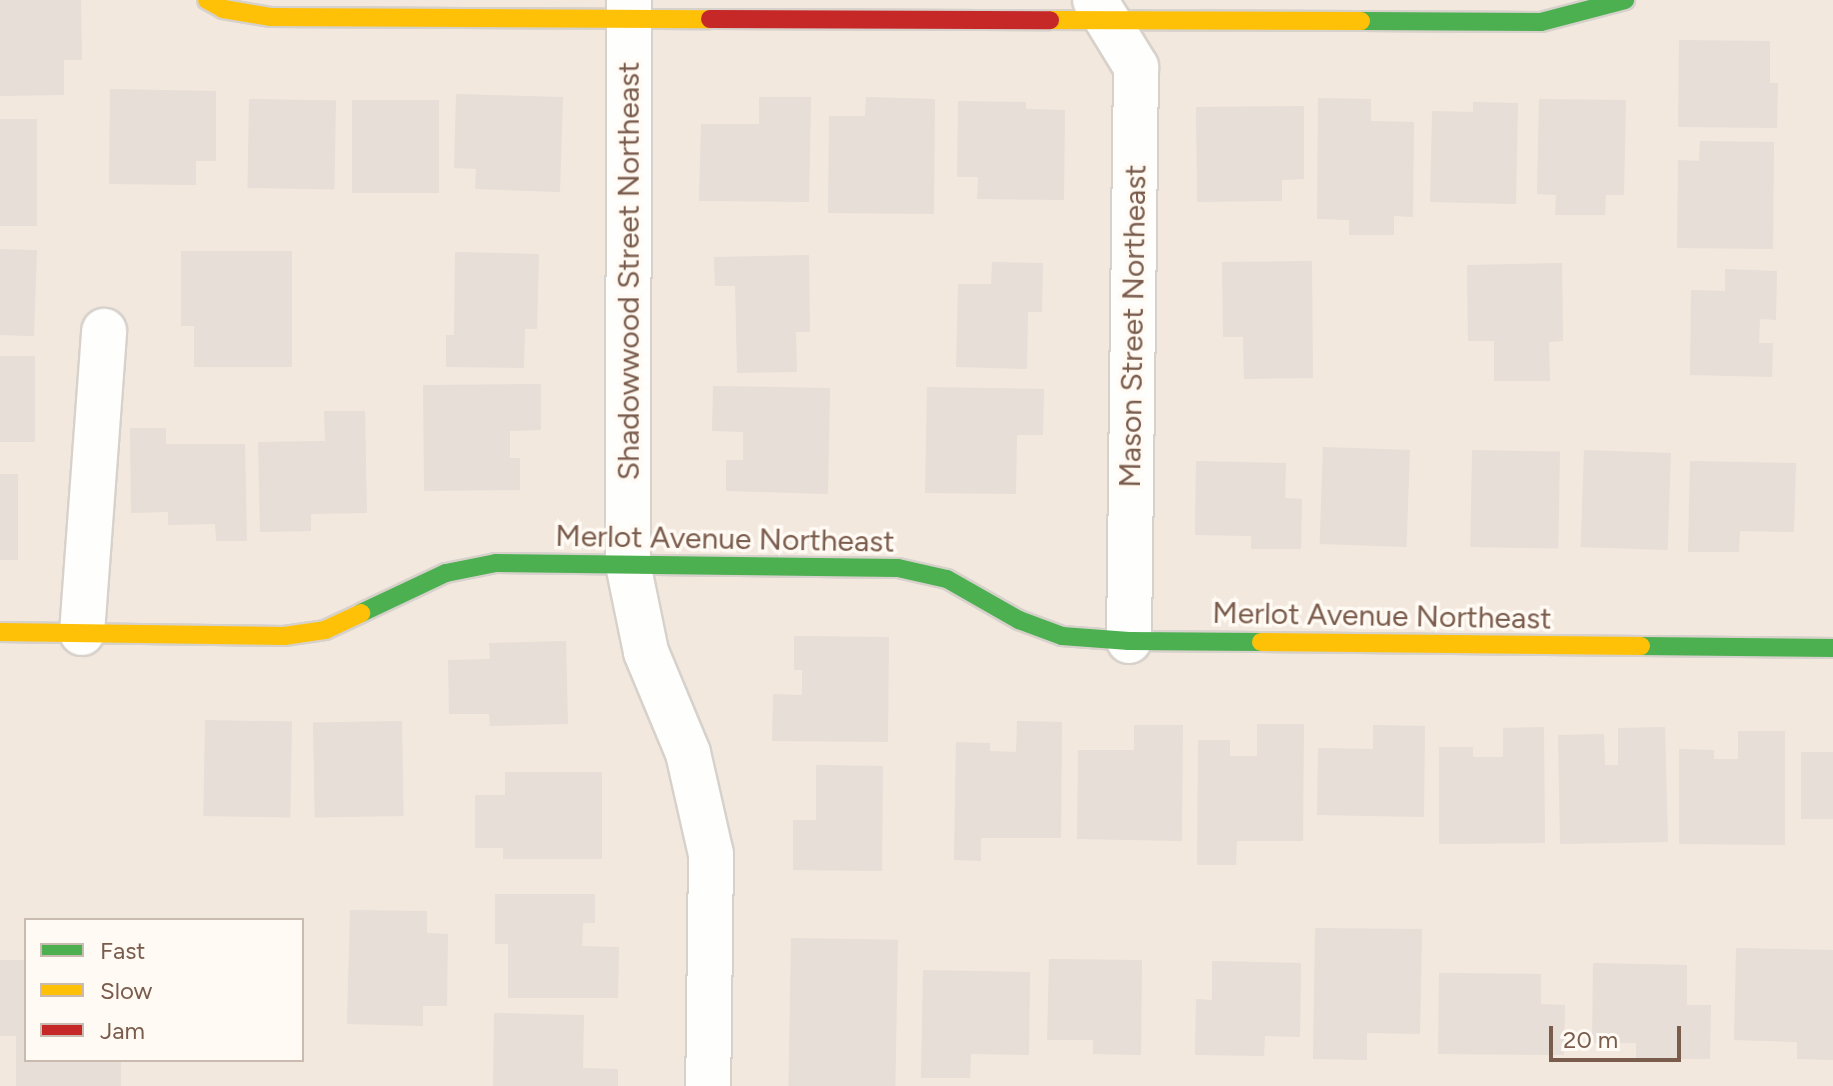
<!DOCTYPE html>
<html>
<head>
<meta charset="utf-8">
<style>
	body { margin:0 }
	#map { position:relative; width:1833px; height:1086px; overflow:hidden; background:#f9f5f0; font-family:Figtree,sans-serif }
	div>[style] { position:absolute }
	.residential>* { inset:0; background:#f2e8de }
	.building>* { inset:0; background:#e6ded7; transform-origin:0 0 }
	.roads { filter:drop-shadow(2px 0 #d7d1cb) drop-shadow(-2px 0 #d7d1cb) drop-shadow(0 2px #d7d1cb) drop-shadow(0 -2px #d7d1cb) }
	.street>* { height:44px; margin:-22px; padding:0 22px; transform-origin:22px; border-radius:22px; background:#fefefd }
	.fast>* { height:18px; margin:-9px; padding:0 9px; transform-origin:9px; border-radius:9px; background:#4caf50 }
	.slow>* { height:18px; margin:-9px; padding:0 9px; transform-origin:9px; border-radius:9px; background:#ffc107 }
	.jam>* { height:18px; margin:-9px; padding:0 9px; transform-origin:9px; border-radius:9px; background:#c62828 }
	span { translate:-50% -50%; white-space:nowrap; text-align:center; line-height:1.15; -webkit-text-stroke:7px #fffaf3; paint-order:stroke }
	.street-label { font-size:30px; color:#7a5c4d }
	.legend { position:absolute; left:24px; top:918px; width:280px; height:144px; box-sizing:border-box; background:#fffaf3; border:2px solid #cabbb1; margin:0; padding:10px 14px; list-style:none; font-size:24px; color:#7a5c4d }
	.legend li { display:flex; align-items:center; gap:16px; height:40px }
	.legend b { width:40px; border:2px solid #cabbb1 }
	.scale { position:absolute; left:1549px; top:1026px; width:132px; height:36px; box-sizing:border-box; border:4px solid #7a5c4d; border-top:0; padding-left:10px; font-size:24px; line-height:28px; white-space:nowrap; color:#7a5c4d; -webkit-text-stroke:6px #fffaf3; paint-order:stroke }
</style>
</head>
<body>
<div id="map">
	<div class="residential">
		<i style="clip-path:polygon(evenodd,0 0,1833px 0,1833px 1086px,0 1086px,0 0,26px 920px,302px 920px,302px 1060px,26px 1060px,26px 920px)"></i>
	</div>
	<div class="building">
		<i style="clip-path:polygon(0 0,81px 0,82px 60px,64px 60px,64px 95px,0 96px)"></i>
		<i style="clip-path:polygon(1679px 40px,1770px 41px,1770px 83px,1778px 83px,1777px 128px,1678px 127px)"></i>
		<i style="clip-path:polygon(110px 89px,216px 91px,216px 161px,196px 161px,196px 185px,109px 184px)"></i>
		<i style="clip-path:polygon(456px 94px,563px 97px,560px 192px,475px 189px,476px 169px,454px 168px)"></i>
		<i style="clip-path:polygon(759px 97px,811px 97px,809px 202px,699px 201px,701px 124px,759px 124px)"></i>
		<i style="clip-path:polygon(866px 97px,935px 99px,934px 214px,828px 213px,829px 116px,865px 116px)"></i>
		<i style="clip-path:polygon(1318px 98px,1371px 99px,1371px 121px,1414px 122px,1413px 217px,1394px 216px,1394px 235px,1349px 235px,1349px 220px,1317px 219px)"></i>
		<i style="left:249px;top:99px;width:87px;height:89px;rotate:1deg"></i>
		<i style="clip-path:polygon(1539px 99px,1626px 100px,1624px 195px,1606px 195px,1605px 215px,1555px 215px,1556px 195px,1537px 194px)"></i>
		<i style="left:352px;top:100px;width:87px;height:93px"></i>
		<i style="clip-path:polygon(958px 101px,1026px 102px,1026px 109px,1065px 110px,1064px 200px,977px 199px,978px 177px,957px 177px)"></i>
		<i style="clip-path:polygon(1473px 102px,1518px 103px,1516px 204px,1430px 202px,1432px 111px,1473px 112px)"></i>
		<i style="clip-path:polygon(1304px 106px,1304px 179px,1282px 180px,1282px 201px,1197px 202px,1196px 107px)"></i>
		<i style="left:0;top:119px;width:37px;height:107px"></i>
		<i style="clip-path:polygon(1700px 141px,1774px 142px,1773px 249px,1677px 248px,1678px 160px,1699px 161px)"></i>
		<i style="left:0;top:249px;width:37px;height:86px;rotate:2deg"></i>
		<i style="clip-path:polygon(181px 251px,292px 251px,292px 367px,194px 367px,194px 326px,181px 326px)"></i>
		<i style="clip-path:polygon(455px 252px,539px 254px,537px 329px,525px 329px,524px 368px,446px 367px,446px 335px,454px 335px)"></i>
		<i style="clip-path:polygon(809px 255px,810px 332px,796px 332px,797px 372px,737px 373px,735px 286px,715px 286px,714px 257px)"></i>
		<i style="clip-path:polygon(1312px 261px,1313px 378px,1244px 379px,1243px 337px,1223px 337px,1222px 262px)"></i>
		<i style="clip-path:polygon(992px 262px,1043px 263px,1042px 312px,1028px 312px,1027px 369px,956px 367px,958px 284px,991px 284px)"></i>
		<i style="clip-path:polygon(1562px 263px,1563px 341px,1549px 342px,1550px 381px,1494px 381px,1494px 341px,1468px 341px,1467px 265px)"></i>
		<i style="clip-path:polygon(1725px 269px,1777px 271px,1776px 320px,1760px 319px,1759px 343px,1773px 343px,1772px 377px,1690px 375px,1691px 290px,1725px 291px)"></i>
		<i style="left:0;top:356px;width:35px;height:86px"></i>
		<i style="clip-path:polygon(541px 384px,541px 430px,510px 431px,510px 458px,520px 458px,520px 490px,424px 491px,423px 385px)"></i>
		<i style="clip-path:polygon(713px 386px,830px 388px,828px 494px,726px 491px,726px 460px,743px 460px,743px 432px,712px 431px)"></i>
		<i style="clip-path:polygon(927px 387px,1044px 389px,1043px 435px,1017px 435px,1016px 494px,925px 493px)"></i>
		<i style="clip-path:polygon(324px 411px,365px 411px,367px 513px,311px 514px,311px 531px,260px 532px,258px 442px,325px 441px)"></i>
		<i style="clip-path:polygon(130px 428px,166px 428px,166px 444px,245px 444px,247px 541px,216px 541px,215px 524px,168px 525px,168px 512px,131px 513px)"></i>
		<i style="left:1323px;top:447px;width:87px;height:97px;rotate:2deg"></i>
		<i style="left:1472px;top:450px;width:88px;height:97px;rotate:1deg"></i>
		<i style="left:1584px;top:450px;width:87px;height:97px;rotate:2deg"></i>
		<i style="clip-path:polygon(1196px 461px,1286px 463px,1285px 498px,1302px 499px,1301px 549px,1251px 549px,1251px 536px,1195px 535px)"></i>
		<i style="clip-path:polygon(1690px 461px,1796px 463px,1794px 532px,1740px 531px,1739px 552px,1688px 552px)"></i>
		<i style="left:0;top:474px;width:18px;height:86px"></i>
		<i style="clip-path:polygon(794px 636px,889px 637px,888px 742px,772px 741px,773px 694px,802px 695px,802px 670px,794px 670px)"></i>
		<i style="clip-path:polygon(566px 641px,568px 724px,490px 726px,489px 714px,449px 714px,448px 660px,490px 659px,489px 643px)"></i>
		<i style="left:205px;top:720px;width:87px;height:96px;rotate:1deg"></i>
		<i style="left:402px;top:721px;width:95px;height:89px;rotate:89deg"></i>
		<i style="clip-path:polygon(1017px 721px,1062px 722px,1061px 838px,981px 838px,981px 861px,954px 860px,956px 742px,990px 743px,990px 751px,1016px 752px)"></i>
		<i style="clip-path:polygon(1257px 724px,1304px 724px,1303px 841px,1237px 841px,1236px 865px,1197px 865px,1198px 740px,1230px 740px,1230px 756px,1257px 756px)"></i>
		<i style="clip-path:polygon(1134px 725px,1183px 725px,1182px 841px,1077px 839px,1078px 750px,1134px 750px)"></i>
		<i style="clip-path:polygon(1373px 725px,1425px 726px,1424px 817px,1317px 815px,1318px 748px,1373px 749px)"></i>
		<i style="clip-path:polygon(1544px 727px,1545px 843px,1439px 844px,1439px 747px,1473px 747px,1473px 757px,1503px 757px,1503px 728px)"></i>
		<i style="clip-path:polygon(1665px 727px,1668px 842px,1560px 844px,1558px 735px,1604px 734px,1605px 765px,1618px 765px,1618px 728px)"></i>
		<i style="clip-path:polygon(1738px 731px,1785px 731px,1785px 845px,1679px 844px,1679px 749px,1714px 750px,1714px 759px,1738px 759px)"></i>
		<i style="left:1801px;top:752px;width:32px;height:67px"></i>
		<i style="clip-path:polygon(816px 765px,883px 766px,882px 871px,793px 870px,793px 820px,816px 820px)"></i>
		<i style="clip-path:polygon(505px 772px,602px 772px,602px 859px,503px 859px,503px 848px,475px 848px,475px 795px,505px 795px)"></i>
		<i style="clip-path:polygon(495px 894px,595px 894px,595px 923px,583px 923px,582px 946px,619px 947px,618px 998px,508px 998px,508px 944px,495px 944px)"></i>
		<i style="clip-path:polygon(350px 910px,427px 911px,427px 933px,448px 934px,447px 1006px,423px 1006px,423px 1026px,347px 1024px)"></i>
		<i style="clip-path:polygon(1315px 928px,1422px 929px,1420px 1034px,1367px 1033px,1367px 1060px,1313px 1059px)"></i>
		<i style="left:791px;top:938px;width:107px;height:148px;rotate:1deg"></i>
		<i style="clip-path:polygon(1736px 948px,1833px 950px,1833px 1060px,1797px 1059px,1797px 1042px,1734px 1040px)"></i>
		<i style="clip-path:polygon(1049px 959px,1142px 960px,1141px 1055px,1093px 1054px,1093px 1040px,1047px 1040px)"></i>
		<i style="clip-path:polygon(0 960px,26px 960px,26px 1060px,121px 1060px,121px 1086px,16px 1086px,16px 1036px,0 1036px)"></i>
		<i style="clip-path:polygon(1212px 961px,1301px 963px,1300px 1037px,1265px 1036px,1264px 1056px,1195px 1055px,1196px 999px,1212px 1000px)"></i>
		<i style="clip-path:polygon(1593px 963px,1687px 965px,1687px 1005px,1711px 1005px,1710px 1059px,1636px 1059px,1636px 1043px,1592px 1043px)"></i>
		<i style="clip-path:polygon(923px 970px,1030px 972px,1029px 1055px,971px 1054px,970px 1078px,921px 1078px)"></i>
		<i style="clip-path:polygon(1439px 973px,1541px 974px,1541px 1004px,1565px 1005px,1564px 1055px,1438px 1054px)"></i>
		<i style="clip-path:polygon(494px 1013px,584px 1015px,583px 1068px,618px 1069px,618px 1086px,493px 1086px)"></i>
	</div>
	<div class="roads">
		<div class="street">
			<i style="left:629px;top:0;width:564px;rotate:90.1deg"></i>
			<i style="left:628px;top:564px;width:90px;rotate:78.4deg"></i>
			<i style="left:646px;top:652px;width:109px;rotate:67.4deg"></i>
			<i style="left:688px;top:753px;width:104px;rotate:77.2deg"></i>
			<i style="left:711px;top:854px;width:232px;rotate:90.7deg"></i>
			<i style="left:1095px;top:0;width:79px;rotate:58.5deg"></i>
			<i style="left:1136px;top:67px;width:574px;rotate:90.7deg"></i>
			<i style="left:82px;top:633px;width:303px;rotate:-85.8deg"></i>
		</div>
		<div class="fast">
			<i style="left:1361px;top:21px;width:180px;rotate:0.3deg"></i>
			<i style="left:1541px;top:22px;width:87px;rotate:-14.7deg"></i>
			<i style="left:361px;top:613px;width:94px;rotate:-25.2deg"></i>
			<i style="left:446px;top:573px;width:51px;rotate:-11.3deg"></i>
			<i style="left:496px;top:563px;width:402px;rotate:0.7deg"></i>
			<i style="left:898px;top:568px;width:50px;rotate:12.7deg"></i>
			<i style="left:947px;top:579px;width:83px;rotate:29.7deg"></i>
			<i style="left:1019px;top:620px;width:46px;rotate:20.4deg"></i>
			<i style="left:1062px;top:636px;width:67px;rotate:4.3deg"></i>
			<i style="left:1129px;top:641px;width:132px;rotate:0.4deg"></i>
			<i style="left:1641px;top:646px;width:192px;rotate:0.6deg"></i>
		</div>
		<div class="slow">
			<i style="left:207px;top:0;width:18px;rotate:29deg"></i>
			<i style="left:223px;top:9px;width:49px;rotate:9.5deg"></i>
			<i style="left:271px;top:17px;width:439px;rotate:0.3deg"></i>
			<i style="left:1050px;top:20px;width:311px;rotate:0.2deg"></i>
			<i style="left:0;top:632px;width:284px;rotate:0.8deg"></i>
			<i style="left:284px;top:636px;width:41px;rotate:-8.3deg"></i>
			<i style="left:325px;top:630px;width:40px;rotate:-25deg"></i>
			<i style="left:1261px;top:642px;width:380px;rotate:0.6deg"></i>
		</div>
		<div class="jam">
			<i style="left:710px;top:19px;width:340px;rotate:0.2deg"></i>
		</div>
	</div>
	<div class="street-label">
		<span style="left:629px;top:271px;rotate:-90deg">Shadowwood Street Northeast</span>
		<span style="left:1133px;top:326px;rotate:-89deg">Mason Street Northeast</span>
		<span style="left:725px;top:539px;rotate:1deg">Merlot Avenue Northeast</span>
		<span style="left:1382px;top:616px;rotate:1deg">Merlot Avenue Northeast</span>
	</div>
	<ul class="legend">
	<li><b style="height:10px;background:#4caf50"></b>Fast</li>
	<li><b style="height:10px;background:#ffc107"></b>Slow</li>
	<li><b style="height:10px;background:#c62828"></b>Jam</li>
	</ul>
	<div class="scale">20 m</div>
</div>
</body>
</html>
